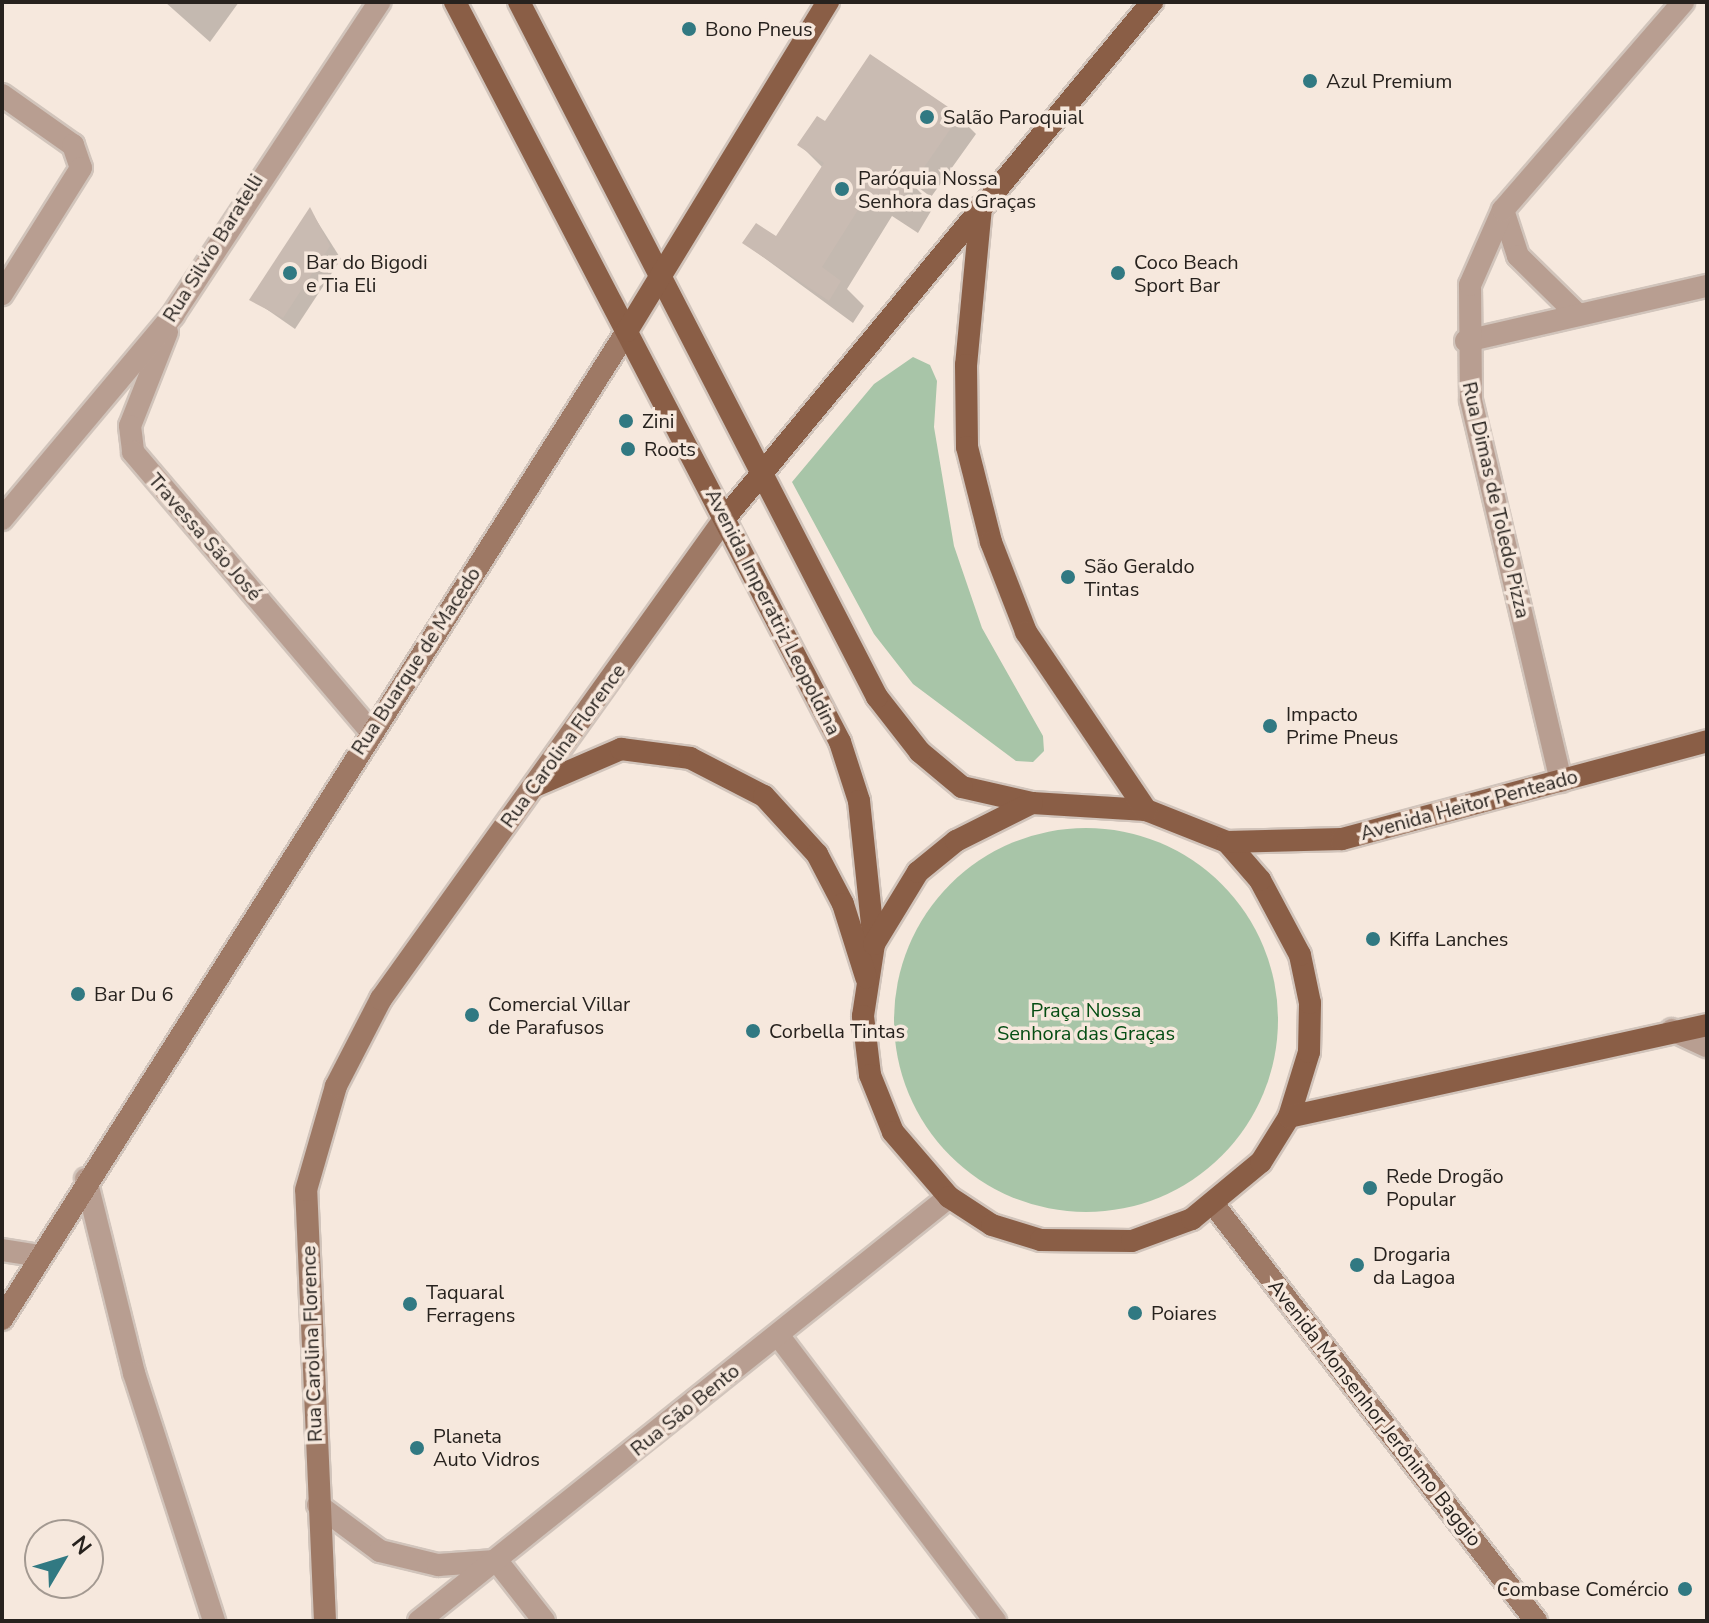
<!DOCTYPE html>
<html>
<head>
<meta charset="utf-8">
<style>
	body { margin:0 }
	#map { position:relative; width:1709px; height:1623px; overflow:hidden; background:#f6e8dd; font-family:"Nunito Sans",sans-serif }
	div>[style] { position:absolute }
	.green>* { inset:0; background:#a8c5a8 }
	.round { border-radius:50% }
	.shadow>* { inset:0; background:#0003 }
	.building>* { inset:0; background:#c9bbb2 }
	.roads { filter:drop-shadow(2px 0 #d1c4bb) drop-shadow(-2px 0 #d1c4bb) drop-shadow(0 2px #d1c4bb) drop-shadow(0 -2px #d1c4bb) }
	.minor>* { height:22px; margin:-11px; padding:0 11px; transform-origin:11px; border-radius:11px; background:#b89e91 }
	.tertiary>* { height:22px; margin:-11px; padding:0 11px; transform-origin:11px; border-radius:11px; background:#b89e91 }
	.secondary>* { height:22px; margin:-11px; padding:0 11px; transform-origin:11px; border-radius:11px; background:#9e7965 }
	.primary>* { height:22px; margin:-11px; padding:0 11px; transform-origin:11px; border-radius:11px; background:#8a5e46 }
	.dots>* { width:22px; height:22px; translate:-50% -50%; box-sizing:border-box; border:4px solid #f6e8dd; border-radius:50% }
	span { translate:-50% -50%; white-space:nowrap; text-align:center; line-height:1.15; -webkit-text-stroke:7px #f6e8dd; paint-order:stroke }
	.poi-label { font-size:20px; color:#27221e }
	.left { translate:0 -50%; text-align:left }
	.right { translate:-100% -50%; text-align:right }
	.street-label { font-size:20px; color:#27221e }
	.park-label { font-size:20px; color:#054d13 }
	.frame { position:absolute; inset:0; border:4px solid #27221e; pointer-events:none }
	.north { position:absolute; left:24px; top:1519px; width:80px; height:80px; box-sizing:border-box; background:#f6e8dd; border:2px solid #a39991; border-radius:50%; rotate:52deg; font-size:22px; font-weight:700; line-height:32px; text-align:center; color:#27221e }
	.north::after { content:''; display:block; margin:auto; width:28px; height:36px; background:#317982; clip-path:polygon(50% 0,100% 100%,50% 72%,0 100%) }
</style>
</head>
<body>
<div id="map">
	<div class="green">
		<i style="clip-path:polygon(913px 357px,930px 365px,937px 381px,934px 427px,954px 546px,982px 628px,1043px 736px,1044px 751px,1033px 762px,1016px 761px,913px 684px,874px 634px,792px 482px,874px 384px)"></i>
		<i class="round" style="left:894px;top:828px;width:384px;height:384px"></i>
	</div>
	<div class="shadow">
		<i style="clip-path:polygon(165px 2px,239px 2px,210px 42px)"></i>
		<i style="clip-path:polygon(958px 116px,976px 134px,931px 197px,907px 179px,934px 206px,918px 233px,892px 216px,847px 289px,864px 306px,853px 323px,744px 243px,776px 239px,823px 168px,800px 145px,836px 131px)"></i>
		<i style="clip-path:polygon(310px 210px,341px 259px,295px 329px,252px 299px)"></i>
	</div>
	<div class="building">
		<i style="clip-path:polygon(870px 54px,960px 115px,894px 211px,868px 194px,822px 267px,841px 281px,829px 301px,742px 243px,756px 223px,776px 236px,824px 163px,797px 145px,817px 116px,825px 121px)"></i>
		<i style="clip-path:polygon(310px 207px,330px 246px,283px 318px,249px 300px)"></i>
	</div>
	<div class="roads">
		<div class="minor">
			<i style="left:2px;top:95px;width:87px;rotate:35.2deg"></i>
			<i style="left:73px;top:145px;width:24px;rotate:71deg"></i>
			<i style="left:81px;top:168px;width:149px;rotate:122.1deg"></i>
			<i style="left:1503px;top:210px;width:48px;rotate:71.9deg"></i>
			<i style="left:1518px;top:256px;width:84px;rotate:44.5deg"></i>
			<i style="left:167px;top:332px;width:101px;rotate:111.5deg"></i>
			<i style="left:130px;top:426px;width:26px;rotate:83deg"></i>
			<i style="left:133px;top:452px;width:367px;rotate:49.6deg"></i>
			<i style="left:1466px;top:341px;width:247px;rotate:-12.9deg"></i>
			<i style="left:2px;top:519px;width:266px;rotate:-50deg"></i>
			<i style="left:173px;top:315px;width:375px;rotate:-56.6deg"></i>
			<i style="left:1561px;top:781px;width:391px;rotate:-103.3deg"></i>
			<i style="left:1471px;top:400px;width:115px;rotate:-90.5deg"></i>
			<i style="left:1470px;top:285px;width:82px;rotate:-66.3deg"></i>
			<i style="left:1503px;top:210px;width:275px;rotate:-49.1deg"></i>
			<i style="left:1672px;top:1030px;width:38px;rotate:25deg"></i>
			<i style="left:86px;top:1179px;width:200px;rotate:76.1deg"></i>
			<i style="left:134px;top:1373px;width:261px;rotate:72.1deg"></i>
			<i style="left:2px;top:1250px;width:37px;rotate:9deg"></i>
			<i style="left:778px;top:1335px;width:359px;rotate:52.8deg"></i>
		</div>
		<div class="tertiary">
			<i style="left:318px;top:1505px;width:77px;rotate:36.6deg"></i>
			<i style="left:380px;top:1551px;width:60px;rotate:13.6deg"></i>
			<i style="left:438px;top:1565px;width:57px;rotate:-4deg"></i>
			<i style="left:497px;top:1561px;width:76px;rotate:51.9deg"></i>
			<i style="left:419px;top:1621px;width:679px;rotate:-38.66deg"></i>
		</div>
		<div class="secondary">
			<i style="left:1214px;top:1205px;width:526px;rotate:52.26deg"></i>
			<i style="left:2px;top:1319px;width:1169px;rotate:-57.68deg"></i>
			<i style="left:325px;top:1621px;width:431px;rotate:-92.5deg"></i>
			<i style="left:306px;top:1190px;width:108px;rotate:-73.9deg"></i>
			<i style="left:336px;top:1086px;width:98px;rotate:-62.7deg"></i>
			<i style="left:381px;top:999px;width:591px;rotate:-54.43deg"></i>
		</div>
		<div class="primary">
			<i style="left:455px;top:2px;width:834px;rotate:62.51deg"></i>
			<i style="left:840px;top:742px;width:62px;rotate:72.1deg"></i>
			<i style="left:859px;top:801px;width:144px;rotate:84deg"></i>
			<i style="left:874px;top:944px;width:73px;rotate:98.7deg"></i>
			<i style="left:863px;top:1016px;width:59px;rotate:83.2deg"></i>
			<i style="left:870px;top:1075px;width:61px;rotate:68deg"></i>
			<i style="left:893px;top:1132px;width:86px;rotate:49.3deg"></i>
			<i style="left:949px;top:1197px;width:51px;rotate:33.1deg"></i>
			<i style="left:992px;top:1225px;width:51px;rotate:17deg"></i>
			<i style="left:1041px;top:1240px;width:91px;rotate:0.6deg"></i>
			<i style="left:1132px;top:1241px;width:64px;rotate:-20.1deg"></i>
			<i style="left:1192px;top:1219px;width:89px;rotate:-39.6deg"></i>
			<i style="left:1261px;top:1162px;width:53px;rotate:-58.1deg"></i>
			<i style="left:1289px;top:1117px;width:68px;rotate:-72.9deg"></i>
			<i style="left:1309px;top:1052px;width:49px;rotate:-88.8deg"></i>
			<i style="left:1310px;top:1003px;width:49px;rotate:-101.8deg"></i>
			<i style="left:1300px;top:955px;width:85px;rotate:-118.1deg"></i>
			<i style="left:1260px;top:880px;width:50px;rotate:-131deg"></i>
			<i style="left:1227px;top:842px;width:87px;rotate:-158.4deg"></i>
			<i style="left:1146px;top:810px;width:114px;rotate:-176.5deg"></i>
			<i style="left:1032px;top:803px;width:72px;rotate:-167.1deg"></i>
			<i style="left:962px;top:787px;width:55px;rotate:-140.2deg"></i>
			<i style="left:920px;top:752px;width:70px;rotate:-128deg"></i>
			<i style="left:877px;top:697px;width:782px;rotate:-117.25deg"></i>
			<i style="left:981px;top:207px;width:159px;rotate:95.4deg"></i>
			<i style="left:966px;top:365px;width:82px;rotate:89.3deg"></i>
			<i style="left:967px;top:447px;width:98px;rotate:75.8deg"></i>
			<i style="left:991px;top:542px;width:97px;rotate:68.7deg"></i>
			<i style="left:1026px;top:632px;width:215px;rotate:56deg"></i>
			<i style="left:627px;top:331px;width:386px;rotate:-58.6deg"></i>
			<i style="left:725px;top:518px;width:670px;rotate:-50.39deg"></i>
			<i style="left:535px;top:786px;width:94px;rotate:-23.3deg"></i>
			<i style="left:621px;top:749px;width:70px;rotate:7.4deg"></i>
			<i style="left:690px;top:758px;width:83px;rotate:27.2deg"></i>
			<i style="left:764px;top:796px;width:79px;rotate:47.6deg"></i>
			<i style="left:817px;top:854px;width:56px;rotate:62.5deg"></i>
			<i style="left:843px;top:904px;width:77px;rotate:72.5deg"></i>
			<i style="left:1227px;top:842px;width:115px;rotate:-1.5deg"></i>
			<i style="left:1342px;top:839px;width:378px;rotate:-15deg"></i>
			<i style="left:874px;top:944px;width:84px;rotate:-58.6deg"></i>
			<i style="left:918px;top:872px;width:49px;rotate:-39.2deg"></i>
			<i style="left:956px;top:841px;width:85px;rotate:-26.6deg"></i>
			<i style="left:1289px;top:1117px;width:428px;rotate:-12.4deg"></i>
		</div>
	</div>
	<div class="dots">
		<i style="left:689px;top:29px;background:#317982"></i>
		<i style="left:1310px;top:81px;background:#317982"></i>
		<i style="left:927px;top:117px;background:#317982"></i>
		<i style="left:842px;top:189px;background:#317982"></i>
		<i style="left:290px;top:273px;background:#317982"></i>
		<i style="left:1118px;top:273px;background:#317982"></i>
		<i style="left:626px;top:421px;background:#317982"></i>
		<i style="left:628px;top:449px;background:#317982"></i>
		<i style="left:1068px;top:577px;background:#317982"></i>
		<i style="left:1270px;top:726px;background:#317982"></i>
		<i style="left:1373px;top:939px;background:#317982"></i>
		<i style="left:78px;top:994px;background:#317982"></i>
		<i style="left:472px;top:1015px;background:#317982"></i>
		<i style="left:753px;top:1031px;background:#317982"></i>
		<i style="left:1370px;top:1188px;background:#317982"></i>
		<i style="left:1357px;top:1265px;background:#317982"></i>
		<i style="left:410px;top:1304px;background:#317982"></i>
		<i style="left:1135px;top:1313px;background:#317982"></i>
		<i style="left:417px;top:1448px;background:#317982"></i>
		<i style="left:1685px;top:1589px;background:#317982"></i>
	</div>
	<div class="poi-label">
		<span class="left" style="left:705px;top:29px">Bono Pneus</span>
		<span class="left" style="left:1326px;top:81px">Azul Premium</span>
		<span class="left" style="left:943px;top:117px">Salão Paroquial</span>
		<span class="left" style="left:858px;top:190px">Paróquia Nossa<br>Senhora das Graças</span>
		<span class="left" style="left:306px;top:274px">Bar do Bigodi<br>e Tia Eli</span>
		<span class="left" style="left:1134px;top:274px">Coco Beach<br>Sport Bar</span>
		<span class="left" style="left:642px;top:421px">Zini</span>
		<span class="left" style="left:644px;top:449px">Roots</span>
		<span class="left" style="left:1084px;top:578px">São Geraldo<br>Tintas</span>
		<span class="left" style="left:1286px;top:726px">Impacto<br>Prime Pneus</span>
		<span class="left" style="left:1389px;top:939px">Kiffa Lanches</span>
		<span class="left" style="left:94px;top:994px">Bar Du 6</span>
		<span class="left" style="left:488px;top:1016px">Comercial Villar<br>de Parafusos</span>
		<span class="left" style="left:769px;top:1031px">Corbella Tintas</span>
		<span class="left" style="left:1386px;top:1188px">Rede Drogão<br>Popular</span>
		<span class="left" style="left:1373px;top:1266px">Drogaria<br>da Lagoa</span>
		<span class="left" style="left:426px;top:1304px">Taquaral<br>Ferragens</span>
		<span class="left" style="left:1151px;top:1313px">Poiares</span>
		<span class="left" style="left:433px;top:1448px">Planeta<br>Auto Vidros</span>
		<span class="right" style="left:1669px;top:1589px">Combase Comércio</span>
	</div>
	<div class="street-label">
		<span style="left:213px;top:248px;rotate:-58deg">Rua Silvio Baratelli</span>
		<span style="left:1496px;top:500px;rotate:77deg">Rua Dimas de Toledo Pizza</span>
		<span style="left:205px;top:537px;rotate:49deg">Travessa São José</span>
		<span style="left:773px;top:612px;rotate:63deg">Avenida Imperatriz Leopoldina</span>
		<span style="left:416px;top:661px;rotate:-57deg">Rua Buarque de Macedo</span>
		<span style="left:563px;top:746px;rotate:-54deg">Rua Carolina Florence</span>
		<span style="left:1469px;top:805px;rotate:-15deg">Avenida Heitor Penteado</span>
		<span style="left:312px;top:1344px;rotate:-92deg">Rua Carolina Florence</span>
		<span style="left:685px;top:1410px;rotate:-39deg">Rua São Bento</span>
		<span style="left:1375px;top:1413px;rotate:52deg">Avenida Monsenhor Jerônimo Baggio</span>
	</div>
	<div class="park-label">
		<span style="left:1086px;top:1022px">Praça Nossa<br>Senhora das Graças</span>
	</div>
	<div class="frame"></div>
	<div class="north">N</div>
</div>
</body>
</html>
